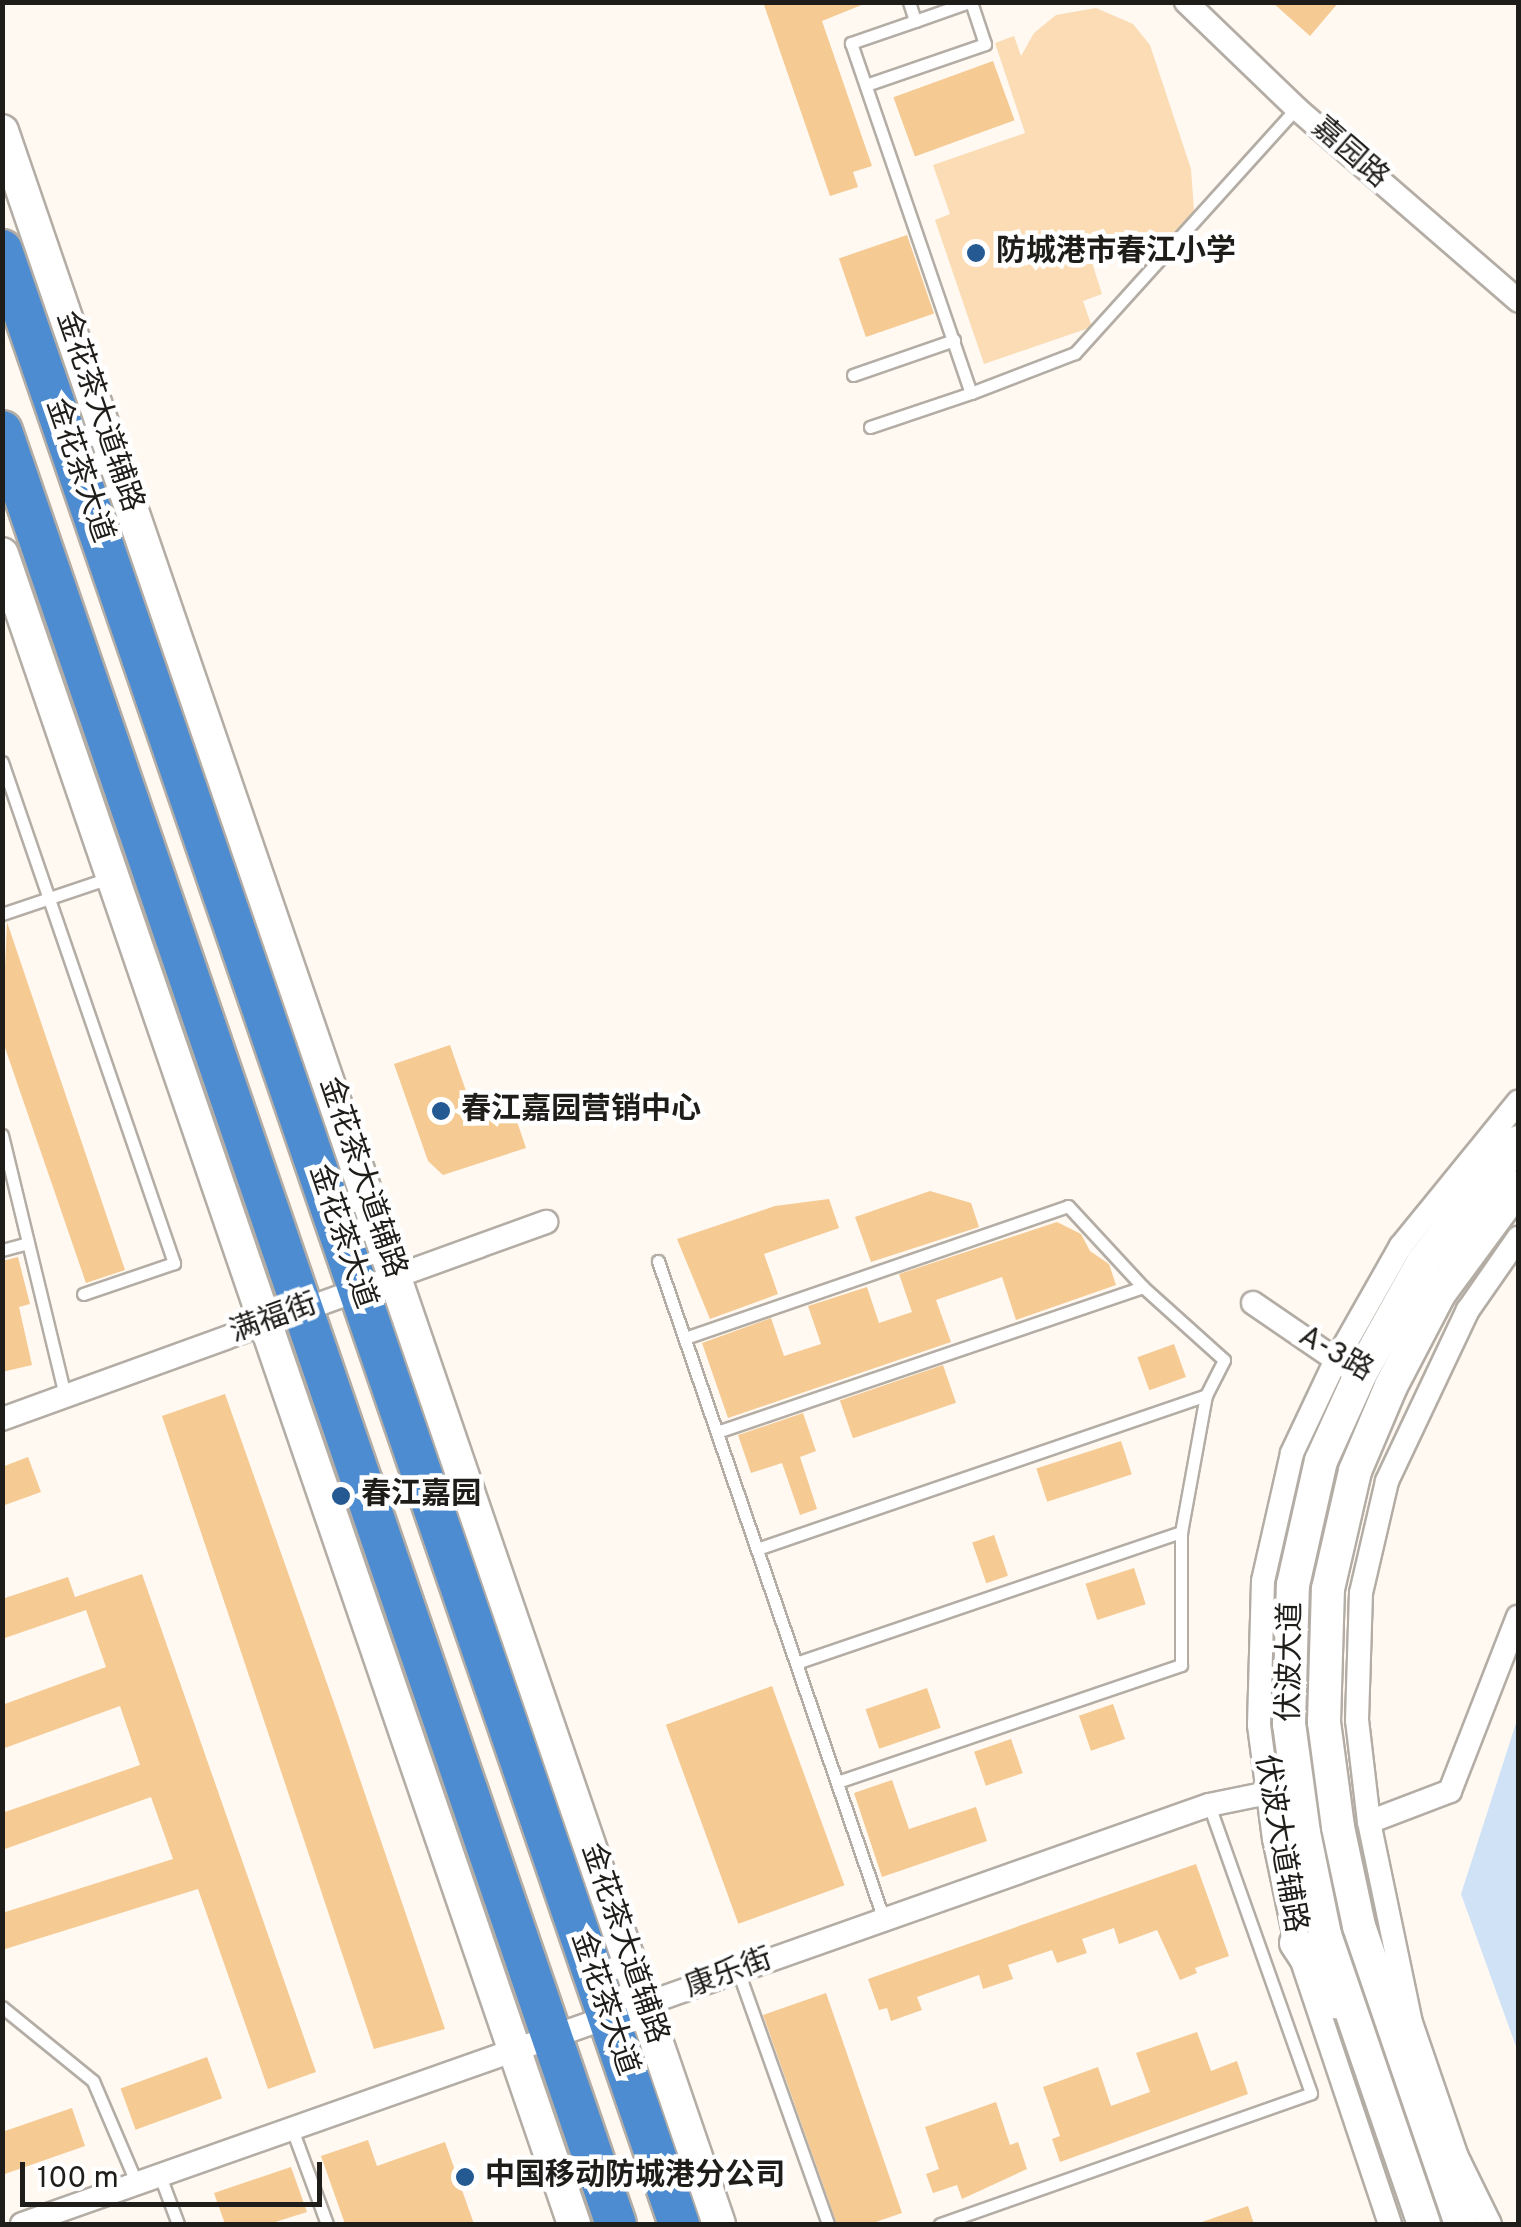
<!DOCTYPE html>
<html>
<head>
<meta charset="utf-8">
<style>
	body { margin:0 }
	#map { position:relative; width:1521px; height:2227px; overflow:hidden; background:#fff9f2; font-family:Overpass,"Noto Sans SC",sans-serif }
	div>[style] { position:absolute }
	.green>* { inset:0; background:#fbdcb5 }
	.water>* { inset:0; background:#d0e2f6 }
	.building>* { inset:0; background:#f5ca93; transform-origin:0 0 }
	.roads { filter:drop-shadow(2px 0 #b3ada5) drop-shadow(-2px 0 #b3ada5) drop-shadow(0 2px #b3ada5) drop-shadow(0 -2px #b3ada5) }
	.lane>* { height:11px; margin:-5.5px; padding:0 5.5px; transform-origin:5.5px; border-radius:5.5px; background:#fff }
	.street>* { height:22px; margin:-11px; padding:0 11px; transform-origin:11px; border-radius:11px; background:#fff }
	.secondary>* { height:32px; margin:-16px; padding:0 16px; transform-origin:16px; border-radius:16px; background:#fff }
	.highway>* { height:40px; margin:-20px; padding:0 20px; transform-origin:20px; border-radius:20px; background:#4e8cd1 }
	.dots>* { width:28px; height:28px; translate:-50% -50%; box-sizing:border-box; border:5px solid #fff; border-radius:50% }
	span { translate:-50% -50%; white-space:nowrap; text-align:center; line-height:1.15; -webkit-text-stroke:9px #fff; paint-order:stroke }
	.street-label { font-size:30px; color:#1f1d1a }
	.poi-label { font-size:30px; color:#1f1d1a; font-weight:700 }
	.left { translate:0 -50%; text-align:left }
	.frame { position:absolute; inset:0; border:5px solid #1f1d1a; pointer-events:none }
	.scale { position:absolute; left:20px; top:2162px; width:302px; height:45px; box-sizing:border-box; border:5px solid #1f1d1a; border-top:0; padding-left:12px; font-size:30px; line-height:35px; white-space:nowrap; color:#1f1d1a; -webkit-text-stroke:8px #fff; paint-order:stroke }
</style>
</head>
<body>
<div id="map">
	<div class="green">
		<i style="clip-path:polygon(1096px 8px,1133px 24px,1150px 45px,1191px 169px,1194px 210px,1163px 253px,1151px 259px,1125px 263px,1089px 253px,1102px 294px,1083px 301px,1092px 327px,984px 364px,935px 220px,950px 214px,933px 165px,1025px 133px,995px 43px,1014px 36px,1021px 56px,1034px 33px,1056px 15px)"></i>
	</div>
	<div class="water">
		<i style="clip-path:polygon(1518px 1717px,1518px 2052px,1461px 1894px)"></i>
	</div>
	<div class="building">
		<i style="clip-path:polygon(763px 2px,869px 2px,822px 21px,872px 166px,853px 172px,858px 187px,830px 196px)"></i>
		<i style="clip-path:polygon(1272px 2px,1339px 2px,1310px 36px)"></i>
		<i style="left:993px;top:61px;width:63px;height:106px;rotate:70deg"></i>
		<i style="left:907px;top:235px;width:83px;height:72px;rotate:71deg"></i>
		<i style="clip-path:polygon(7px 922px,125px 1270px,86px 1283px,2px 1039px)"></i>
		<i style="clip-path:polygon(450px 1045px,475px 1117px,511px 1104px,526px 1148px,443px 1175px,428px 1161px,394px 1064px)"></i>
		<i style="clip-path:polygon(930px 1191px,971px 1203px,979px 1227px,871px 1262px,855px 1217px)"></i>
		<i style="clip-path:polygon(829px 1199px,839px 1228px,764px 1254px,778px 1294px,710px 1319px,677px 1239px,775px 1206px)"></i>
		<i style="clip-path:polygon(1057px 1222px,1081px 1234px,1090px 1251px,1109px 1264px,1116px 1285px,1016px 1320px,1002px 1277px,936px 1300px,951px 1342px,728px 1418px,702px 1343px,771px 1318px,784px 1356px,821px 1344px,808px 1306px,867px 1287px,879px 1323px,912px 1312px,899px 1274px)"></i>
		<i style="clip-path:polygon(18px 1257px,30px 1304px,19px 1307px,32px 1365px,2px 1372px,2px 1261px)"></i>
		<i style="left:1174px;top:1344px;width:35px;height:39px;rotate:70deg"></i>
		<i style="left:943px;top:1365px;width:40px;height:109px;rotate:71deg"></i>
		<i style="clip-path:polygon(225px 1394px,336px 1709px,445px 2029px,374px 2049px,162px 1416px)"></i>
		<i style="clip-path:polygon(803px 1413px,816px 1451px,800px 1457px,817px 1509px,800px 1515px,782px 1463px,751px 1473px,738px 1435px)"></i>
		<i style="left:1121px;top:1441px;width:35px;height:89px;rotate:72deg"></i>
		<i style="clip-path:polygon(28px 1457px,41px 1492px,2px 1506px,2px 1467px)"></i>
		<i style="left:994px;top:1535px;width:43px;height:23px;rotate:71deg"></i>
		<i style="left:1134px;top:1568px;width:38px;height:51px;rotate:72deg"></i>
		<i style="clip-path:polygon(142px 1574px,316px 2072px,268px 2089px,198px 1889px,2px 1950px,2px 1913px,173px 1859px,151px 1797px,2px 1850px,2px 1813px,140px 1765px,120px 1706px,2px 1749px,2px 1705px,106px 1667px,86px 1610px,2px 1639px,2px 1599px,68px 1577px,75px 1597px)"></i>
		<i style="left:772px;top:1686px;width:212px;height:113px;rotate:70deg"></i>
		<i style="left:927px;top:1688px;width:42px;height:65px;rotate:71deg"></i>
		<i style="left:1113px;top:1704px;width:37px;height:36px;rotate:71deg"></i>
		<i style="left:1011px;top:1739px;width:36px;height:39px;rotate:71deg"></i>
		<i style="clip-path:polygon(892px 1780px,909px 1829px,976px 1807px,987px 1841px,882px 1877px,854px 1793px)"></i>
		<i style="clip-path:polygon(1196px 1864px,1229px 1956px,1195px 1968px,1197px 1973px,1180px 1980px,1157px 1930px,1119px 1944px,1114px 1928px,1082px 1939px,1087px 1953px,1057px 1963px,1052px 1950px,1008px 1965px,1013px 1979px,983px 1989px,979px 1975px,917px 1997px,922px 2010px,891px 2021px,887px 2008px,879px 2010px,868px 1979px)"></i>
		<i style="clip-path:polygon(826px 1993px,902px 2213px,870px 2224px,837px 2224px,763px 2015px)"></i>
		<i style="clip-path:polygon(1197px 2032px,1211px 2071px,1237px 2061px,1248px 2094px,1060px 2162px,1052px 2139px,1060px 2136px,1043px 2087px,1098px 2067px,1111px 2106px,1150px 2092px,1136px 2053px)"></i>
		<i style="left:207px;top:2057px;width:44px;height:92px;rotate:70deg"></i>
		<i style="clip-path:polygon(996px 2102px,1010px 2145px,1018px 2142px,1027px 2169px,962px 2199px,957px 2185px,933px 2193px,926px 2174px,939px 2169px,925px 2127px)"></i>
		<i style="clip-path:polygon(72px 2108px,85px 2146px,2px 2175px,2px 2132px)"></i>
		<i style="clip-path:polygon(368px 2140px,377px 2166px,445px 2142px,474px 2224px,345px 2224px,321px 2156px)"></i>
		<i style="clip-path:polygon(291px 2167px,307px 2212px,269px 2224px,225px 2224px,214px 2193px)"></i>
		<i style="clip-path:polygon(1248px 2206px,1254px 2224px,1202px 2224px,1202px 2222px)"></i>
	</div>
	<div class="roads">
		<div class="lane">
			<i style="left:909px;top:2px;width:20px;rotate:72deg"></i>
			<i style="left:915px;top:21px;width:57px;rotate:-19.4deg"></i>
			<i style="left:915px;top:21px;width:68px;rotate:161deg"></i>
			<i style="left:851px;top:43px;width:370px;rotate:71.1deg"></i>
			<i style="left:971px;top:393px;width:111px;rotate:-21deg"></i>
			<i style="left:1075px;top:353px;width:330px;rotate:-47.9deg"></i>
			<i style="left:866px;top:85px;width:126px;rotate:-19deg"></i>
			<i style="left:985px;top:44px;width:44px;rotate:-108.4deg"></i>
			<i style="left:853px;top:375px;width:107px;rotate:-19.1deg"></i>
			<i style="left:870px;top:427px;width:107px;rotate:-18.6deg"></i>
			<i style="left:2px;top:762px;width:530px;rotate:71.05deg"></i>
			<i style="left:174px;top:1263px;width:96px;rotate:161.2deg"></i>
			<i style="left:2px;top:914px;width:116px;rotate:-18.6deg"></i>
			<i style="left:2px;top:1135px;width:268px;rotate:76.4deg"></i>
			<i style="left:2px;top:1250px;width:27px;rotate:-15deg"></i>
			<i style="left:658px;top:1261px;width:697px;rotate:71.07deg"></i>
			<i style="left:685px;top:1338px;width:405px;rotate:-19deg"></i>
			<i style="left:1068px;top:1206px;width:110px;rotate:47.2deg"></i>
			<i style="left:1143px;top:1287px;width:109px;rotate:42deg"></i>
			<i style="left:1224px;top:1360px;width:39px;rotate:117deg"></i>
			<i style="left:1206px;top:1395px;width:139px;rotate:100.3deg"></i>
			<i style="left:1181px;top:1532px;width:133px;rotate:90deg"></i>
			<i style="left:1181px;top:1665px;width:363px;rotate:161.2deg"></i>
			<i style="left:717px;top:1432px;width:450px;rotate:-18.8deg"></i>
			<i style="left:757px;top:1549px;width:475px;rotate:-18.9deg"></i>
			<i style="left:796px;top:1663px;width:407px;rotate:-18.8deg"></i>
			<i style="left:738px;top:1971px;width:269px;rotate:70.4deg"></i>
			<i style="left:2px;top:2007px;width:117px;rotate:39.1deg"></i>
			<i style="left:93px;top:2081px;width:112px;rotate:66.9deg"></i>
			<i style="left:292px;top:2129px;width:101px;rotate:69.8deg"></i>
			<i style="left:160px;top:2176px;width:51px;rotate:69.4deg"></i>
			<i style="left:940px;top:2224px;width:393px;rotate:-19.4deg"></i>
			<i style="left:1311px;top:2093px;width:306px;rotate:-109.5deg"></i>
		</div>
		<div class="street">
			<i style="left:1186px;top:2px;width:153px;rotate:43.9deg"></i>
			<i style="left:1296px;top:108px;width:294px;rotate:40.9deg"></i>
			<i style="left:1253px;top:1303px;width:112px;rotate:34.4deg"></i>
			<i style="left:2px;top:1419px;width:579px;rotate:-19.91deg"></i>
			<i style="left:1369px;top:1822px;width:87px;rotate:-20.9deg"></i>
			<i style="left:1450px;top:1791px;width:187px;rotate:-68.7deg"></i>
			<i style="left:22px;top:2224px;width:1259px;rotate:-19.44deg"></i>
			<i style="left:1209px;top:1805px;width:60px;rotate:-11.5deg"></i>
			<i style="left:1390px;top:2224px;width:296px;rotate:-108.5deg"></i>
			<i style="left:1296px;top:1943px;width:106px;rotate:-101.9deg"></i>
			<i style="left:1274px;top:1839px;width:115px;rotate:-97.5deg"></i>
			<i style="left:1259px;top:1725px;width:144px;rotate:-88.4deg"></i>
			<i style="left:1263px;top:1581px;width:131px;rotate:-77.2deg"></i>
			<i style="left:1292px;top:1453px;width:101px;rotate:-64.7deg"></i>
			<i style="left:1335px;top:1362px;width:133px;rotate:-60.4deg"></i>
			<i style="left:1401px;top:1246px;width:186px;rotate:-50.9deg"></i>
			<i style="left:1490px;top:2224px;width:75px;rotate:-116.2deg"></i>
			<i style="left:1457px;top:2157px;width:142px;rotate:-108.9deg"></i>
			<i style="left:1411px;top:2023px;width:205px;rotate:-101.8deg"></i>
			<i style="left:1369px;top:1822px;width:103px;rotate:-96.7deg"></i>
			<i style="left:1357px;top:1720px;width:127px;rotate:-88.2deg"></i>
			<i style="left:1361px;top:1593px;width:115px;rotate:-76.9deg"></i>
			<i style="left:1387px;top:1481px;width:189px;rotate:-64.7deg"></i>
			<i style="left:1468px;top:1310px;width:88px;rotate:-55.2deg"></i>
		</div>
		<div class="secondary">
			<i style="left:2px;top:131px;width:2212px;rotate:71.09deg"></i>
			<i style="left:2px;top:554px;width:1765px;rotate:71.09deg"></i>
			<i style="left:1296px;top:1943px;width:71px;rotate:56.5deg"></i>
			<i style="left:1424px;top:2224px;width:305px;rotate:-108.9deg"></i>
			<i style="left:1325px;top:1935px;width:104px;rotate:-101.6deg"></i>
			<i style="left:1304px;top:1833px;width:110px;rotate:-97.8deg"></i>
			<i style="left:1289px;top:1724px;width:139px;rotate:-88.4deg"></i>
			<i style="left:1293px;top:1585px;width:127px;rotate:-77.3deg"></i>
			<i style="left:1321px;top:1461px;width:97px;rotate:-65.6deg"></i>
			<i style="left:1361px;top:1373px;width:127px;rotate:-60.8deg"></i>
			<i style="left:1423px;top:1262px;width:153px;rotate:-51.6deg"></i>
			<i style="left:1461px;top:2224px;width:315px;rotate:-108.9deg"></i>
			<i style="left:1359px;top:1926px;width:101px;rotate:-102deg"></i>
			<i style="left:1338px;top:1827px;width:106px;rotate:-97.6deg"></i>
			<i style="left:1324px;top:1722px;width:133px;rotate:-88.3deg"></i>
			<i style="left:1328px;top:1589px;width:121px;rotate:-77.1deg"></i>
			<i style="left:1355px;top:1471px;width:92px;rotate:-67deg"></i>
			<i style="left:1391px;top:1386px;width:104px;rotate:-62.4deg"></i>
			<i style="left:1439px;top:1294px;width:133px;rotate:-53.6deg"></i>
		</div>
		<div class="highway">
			<i style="left:2px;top:250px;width:2087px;rotate:71.07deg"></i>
			<i style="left:2px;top:431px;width:1895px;rotate:71.1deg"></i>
		</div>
	</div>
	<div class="dots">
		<i style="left:976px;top:253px;background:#245991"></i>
		<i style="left:441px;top:1111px;background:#245991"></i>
		<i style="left:341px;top:1496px;background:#245991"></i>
		<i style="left:465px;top:2177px;background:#245991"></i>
	</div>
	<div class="street-label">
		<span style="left:1349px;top:154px;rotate:41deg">嘉园路</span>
		<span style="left:98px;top:412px;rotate:71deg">金花茶大道辅路</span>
		<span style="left:78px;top:471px;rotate:71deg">金花茶大道</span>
		<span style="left:361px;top:1178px;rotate:71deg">金花茶大道辅路</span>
		<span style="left:341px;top:1237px;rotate:71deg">金花茶大道</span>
		<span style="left:274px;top:1320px;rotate:-20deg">满福街</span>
		<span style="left:1335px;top:1355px;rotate:30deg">A-3路</span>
		<span style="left:1292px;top:1662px;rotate:-89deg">伏波大道</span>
		<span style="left:1279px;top:1844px;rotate:80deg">伏波大道辅路</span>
		<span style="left:623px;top:1944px;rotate:71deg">金花茶大道辅路</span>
		<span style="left:729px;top:1975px;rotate:-20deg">康乐街</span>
		<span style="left:603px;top:2004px;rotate:71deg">金花茶大道</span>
	</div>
	<div class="poi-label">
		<span class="left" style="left:996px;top:253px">防城港市春江小学</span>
		<span class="left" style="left:461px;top:1111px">春江嘉园营销中心</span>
		<span class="left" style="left:361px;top:1496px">春江嘉园</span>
		<span class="left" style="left:485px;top:2177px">中国移动防城港分公司</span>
	</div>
	<div class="frame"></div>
	<div class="scale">100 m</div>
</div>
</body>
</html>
